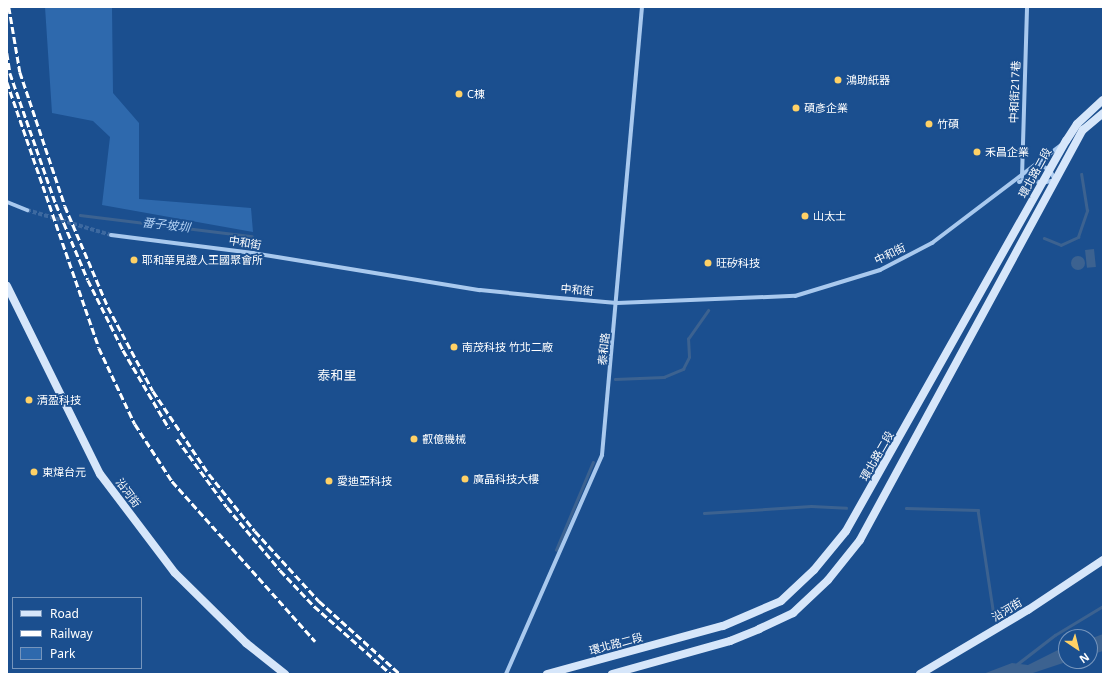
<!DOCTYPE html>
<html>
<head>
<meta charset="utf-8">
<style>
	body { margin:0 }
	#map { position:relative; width:1110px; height:681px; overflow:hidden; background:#1b4f8f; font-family:"Noto Sans","Noto Sans TC",sans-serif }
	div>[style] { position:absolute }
	.green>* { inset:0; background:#2e69ad }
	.water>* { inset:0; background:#3c6290; transform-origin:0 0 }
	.round { border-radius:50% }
	.stream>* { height:2.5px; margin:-1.25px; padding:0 1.25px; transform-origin:1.25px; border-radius:1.25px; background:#3c6290 }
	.street-tunnel>* { height:4px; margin-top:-2px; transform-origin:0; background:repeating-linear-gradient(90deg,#3d69a0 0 4px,transparent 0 6px) }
	.street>* { height:4px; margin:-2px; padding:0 2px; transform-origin:2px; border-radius:2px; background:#a9c9ee }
	.secondary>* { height:8px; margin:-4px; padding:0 4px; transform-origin:4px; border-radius:4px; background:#d6e6fa }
	.rail>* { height:2.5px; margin-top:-1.25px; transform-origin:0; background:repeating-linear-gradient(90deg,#fff 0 7px,transparent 0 10px) }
	.dots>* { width:11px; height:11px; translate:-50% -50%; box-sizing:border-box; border:2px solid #1b4f8f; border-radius:50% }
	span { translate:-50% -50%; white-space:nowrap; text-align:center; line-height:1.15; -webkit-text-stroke:3.5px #1b4f8f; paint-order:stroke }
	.poi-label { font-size:11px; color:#fff }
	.left { translate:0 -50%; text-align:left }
	.street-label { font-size:11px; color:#fff }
	.water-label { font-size:12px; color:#b5d3f5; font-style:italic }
	.quarter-label { font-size:13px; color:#fff }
	.frame { position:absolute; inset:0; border:8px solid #fff; pointer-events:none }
	.legend { position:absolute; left:12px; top:597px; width:130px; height:72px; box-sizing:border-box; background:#1b4f8f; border:1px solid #7695bc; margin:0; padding:5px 7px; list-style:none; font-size:12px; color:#fff }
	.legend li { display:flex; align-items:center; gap:8px; height:20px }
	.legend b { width:20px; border:1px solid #7695bc }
	.north { position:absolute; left:1058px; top:629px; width:40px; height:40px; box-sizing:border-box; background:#1b4f8f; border:1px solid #7695bc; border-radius:50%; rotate:145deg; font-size:11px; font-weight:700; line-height:16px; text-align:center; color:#fff }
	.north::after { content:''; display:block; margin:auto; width:14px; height:18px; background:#ffd166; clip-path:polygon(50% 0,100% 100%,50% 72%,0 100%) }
</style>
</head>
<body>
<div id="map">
	<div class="green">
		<i style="clip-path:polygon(45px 7px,112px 7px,113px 93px,139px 123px,139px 199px,251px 208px,253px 232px,102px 205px,110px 137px,93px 121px,52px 113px)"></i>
	</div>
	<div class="water">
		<i style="left:1094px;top:249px;width:18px;height:9px;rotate:84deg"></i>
		<i class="round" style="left:1071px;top:256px;width:14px;height:14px"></i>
		<i style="clip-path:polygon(1103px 634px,1103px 651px,1090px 655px,1090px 639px)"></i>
		<i style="clip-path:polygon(1066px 646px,1066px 661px,1069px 661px,1030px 674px,983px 674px,1012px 663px,1028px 665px)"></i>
	</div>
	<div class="stream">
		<i style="left:80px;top:215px;width:173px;rotate:7deg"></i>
		<i style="left:1044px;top:238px;width:18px;rotate:22deg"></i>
		<i style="left:1061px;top:245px;width:19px;rotate:-25deg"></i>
		<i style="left:1078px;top:237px;width:28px;rotate:-71deg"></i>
		<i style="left:1087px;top:211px;width:37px;rotate:-99deg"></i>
		<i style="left:615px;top:379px;width:49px;rotate:-2.3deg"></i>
		<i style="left:664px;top:377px;width:21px;rotate:-23deg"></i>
		<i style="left:683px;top:369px;width:13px;rotate:-63deg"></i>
		<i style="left:689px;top:357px;width:18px;rotate:-93deg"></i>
		<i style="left:688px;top:339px;width:35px;rotate:-55deg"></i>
		<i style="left:906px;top:508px;width:72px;rotate:1.6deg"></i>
		<i style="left:978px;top:510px;width:107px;rotate:81.4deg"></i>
		<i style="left:704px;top:513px;width:107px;rotate:-3.7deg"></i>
		<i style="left:811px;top:506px;width:35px;rotate:3deg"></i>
		<i style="left:556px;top:550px;width:95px;rotate:-67.2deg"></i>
		<i style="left:1016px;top:665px;width:49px;rotate:-37.6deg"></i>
		<i style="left:1055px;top:635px;width:56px;rotate:-31.1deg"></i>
	</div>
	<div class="street-tunnel">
		<i style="left:27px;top:210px;width:88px;rotate:16.6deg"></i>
	</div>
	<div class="street">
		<i style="left:1022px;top:177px;width:170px;rotate:-88.3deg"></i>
		<i style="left:1019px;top:182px;width:10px;rotate:-17deg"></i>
		<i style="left:1029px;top:179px;width:14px;rotate:17deg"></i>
		<i style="left:1042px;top:183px;width:13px;rotate:-13deg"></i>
		<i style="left:1055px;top:180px;width:11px;rotate:-117deg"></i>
		<i style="left:1050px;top:170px;width:13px;rotate:-153deg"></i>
		<i style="left:7px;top:202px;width:22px;rotate:22deg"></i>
		<i style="left:111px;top:235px;width:143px;rotate:7.2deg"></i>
		<i style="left:253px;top:253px;width:230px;rotate:9.3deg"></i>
		<i style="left:480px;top:290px;width:68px;rotate:5.9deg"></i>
		<i style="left:548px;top:297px;width:69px;rotate:5deg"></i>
		<i style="left:617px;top:303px;width:178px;rotate:-2.3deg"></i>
		<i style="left:795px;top:296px;width:89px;rotate:-17deg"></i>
		<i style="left:880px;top:270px;width:59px;rotate:-27.4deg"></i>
		<i style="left:932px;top:243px;width:162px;rotate:-37.2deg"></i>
		<i style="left:506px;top:674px;width:239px;rotate:-66.3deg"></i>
		<i style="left:602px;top:455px;width:450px;rotate:-84.9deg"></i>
	</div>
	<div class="secondary">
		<i style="left:7px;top:286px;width:210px;rotate:63.7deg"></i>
		<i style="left:100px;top:474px;width:124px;rotate:52.9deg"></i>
		<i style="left:175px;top:573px;width:100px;rotate:44.6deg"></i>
		<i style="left:246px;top:643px;width:50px;rotate:38.5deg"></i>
		<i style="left:547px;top:674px;width:182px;rotate:-15.3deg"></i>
		<i style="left:723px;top:626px;width:63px;rotate:-23.3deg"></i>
		<i style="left:781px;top:601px;width:45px;rotate:-43.2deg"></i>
		<i style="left:814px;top:570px;width:50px;rotate:-50.6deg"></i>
		<i style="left:846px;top:531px;width:448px;rotate:-60.6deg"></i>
		<i style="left:1066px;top:141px;width:20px;rotate:-57deg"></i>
		<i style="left:1077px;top:124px;width:35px;rotate:-43deg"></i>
		<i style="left:612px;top:674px;width:123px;rotate:-15.6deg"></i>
		<i style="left:730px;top:641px;width:31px;rotate:-22deg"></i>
		<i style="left:759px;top:629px;width:38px;rotate:-25deg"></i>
		<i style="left:793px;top:613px;width:48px;rotate:-43.3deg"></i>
		<i style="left:828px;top:580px;width:51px;rotate:-51.3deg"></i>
		<i style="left:860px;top:540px;width:467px;rotate:-61.5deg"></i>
		<i style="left:1083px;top:130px;width:26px;rotate:-40deg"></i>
		<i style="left:920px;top:674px;width:126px;rotate:-30.7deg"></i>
		<i style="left:1028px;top:610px;width:90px;rotate:-33.7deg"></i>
	</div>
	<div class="rail">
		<i style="left:9px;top:7px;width:66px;rotate:80.4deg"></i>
		<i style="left:20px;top:72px;width:141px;rotate:71.4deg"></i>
		<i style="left:65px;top:206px;width:110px;rotate:66.9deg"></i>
		<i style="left:108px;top:307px;width:95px;rotate:61.8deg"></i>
		<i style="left:153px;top:391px;width:100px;rotate:56deg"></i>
		<i style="left:209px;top:474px;width:73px;rotate:51.1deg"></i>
		<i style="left:255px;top:531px;width:95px;rotate:47.6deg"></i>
		<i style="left:319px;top:601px;width:109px;rotate:42deg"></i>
		<i style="left:7px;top:53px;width:20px;rotate:81deg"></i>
		<i style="left:10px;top:73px;width:139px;rotate:70.7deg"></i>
		<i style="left:56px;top:204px;width:82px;rotate:67.2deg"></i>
		<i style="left:88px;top:280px;width:78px;rotate:63.4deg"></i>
		<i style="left:123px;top:350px;width:91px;rotate:59.5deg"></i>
		<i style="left:7px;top:82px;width:281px;rotate:70.9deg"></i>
		<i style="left:99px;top:348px;width:84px;rotate:64.7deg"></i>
		<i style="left:135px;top:424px;width:68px;rotate:57deg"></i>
		<i style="left:172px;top:481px;width:215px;rotate:48.2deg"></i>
		<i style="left:177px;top:439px;width:84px;rotate:53.7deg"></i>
		<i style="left:227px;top:507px;width:82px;rotate:49.9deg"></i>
		<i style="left:280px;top:570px;width:50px;rotate:46.6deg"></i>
		<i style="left:314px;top:606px;width:103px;rotate:41.4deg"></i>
	</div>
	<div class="dots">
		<i style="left:838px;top:80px;background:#ffd166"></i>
		<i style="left:459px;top:94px;background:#ffd166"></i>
		<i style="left:796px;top:108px;background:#ffd166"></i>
		<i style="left:929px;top:124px;background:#ffd166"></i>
		<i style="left:977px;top:152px;background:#ffd166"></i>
		<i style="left:805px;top:216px;background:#ffd166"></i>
		<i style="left:134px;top:260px;background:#ffd166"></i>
		<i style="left:708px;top:263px;background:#ffd166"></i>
		<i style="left:454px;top:347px;background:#ffd166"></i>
		<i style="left:29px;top:400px;background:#ffd166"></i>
		<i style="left:414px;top:439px;background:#ffd166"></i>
		<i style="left:34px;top:472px;background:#ffd166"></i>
		<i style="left:465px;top:479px;background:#ffd166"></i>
		<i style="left:329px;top:481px;background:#ffd166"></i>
	</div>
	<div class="poi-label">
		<span class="left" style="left:846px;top:80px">鴻助紙器</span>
		<span class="left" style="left:467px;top:94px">C棟</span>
		<span class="left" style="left:804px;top:108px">碩彥企業</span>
		<span class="left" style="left:937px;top:124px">竹碩</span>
		<span class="left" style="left:985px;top:152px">禾昌企業</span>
		<span class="left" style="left:813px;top:216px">山太士</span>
		<span class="left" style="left:142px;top:260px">耶和華見證人王國聚會所</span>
		<span class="left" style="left:716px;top:263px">旺矽科技</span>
		<span class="left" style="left:462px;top:347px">南茂科技 竹北二廠</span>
		<span class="left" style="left:37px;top:400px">清盈科技</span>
		<span class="left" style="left:422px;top:439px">叡億機械</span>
		<span class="left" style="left:42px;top:472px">東煒台元</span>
		<span class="left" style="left:473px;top:479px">廣晶科技大樓</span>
		<span class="left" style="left:337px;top:481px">愛迪亞科技</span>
	</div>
	<div class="street-label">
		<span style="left:1015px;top:92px;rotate:-88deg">中和街217巷</span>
		<span style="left:1035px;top:173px;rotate:-61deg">環北路二段</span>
		<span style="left:245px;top:243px;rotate:9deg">中和街</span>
		<span style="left:890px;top:254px;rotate:-26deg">中和街</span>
		<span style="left:577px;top:290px;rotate:5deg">中和街</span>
		<span style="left:604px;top:349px;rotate:-84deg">泰和路</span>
		<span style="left:877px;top:456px;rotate:-60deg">環北路二段</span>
		<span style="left:128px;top:493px;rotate:53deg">沿河街</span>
		<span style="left:1007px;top:610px;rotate:-31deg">沿河街</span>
		<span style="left:616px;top:644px;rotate:-15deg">環北路二段</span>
	</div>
	<div class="water-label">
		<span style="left:166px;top:225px;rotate:7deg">番子坡圳</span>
	</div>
	<div class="quarter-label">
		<span style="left:337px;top:375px">泰和里</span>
	</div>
	<div class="frame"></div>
	<ul class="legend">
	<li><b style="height:5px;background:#d6e6fa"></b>Road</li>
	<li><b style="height:5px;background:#fff"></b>Railway</li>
	<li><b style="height:11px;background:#2e69ad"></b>Park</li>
	</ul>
	<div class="north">N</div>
</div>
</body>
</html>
